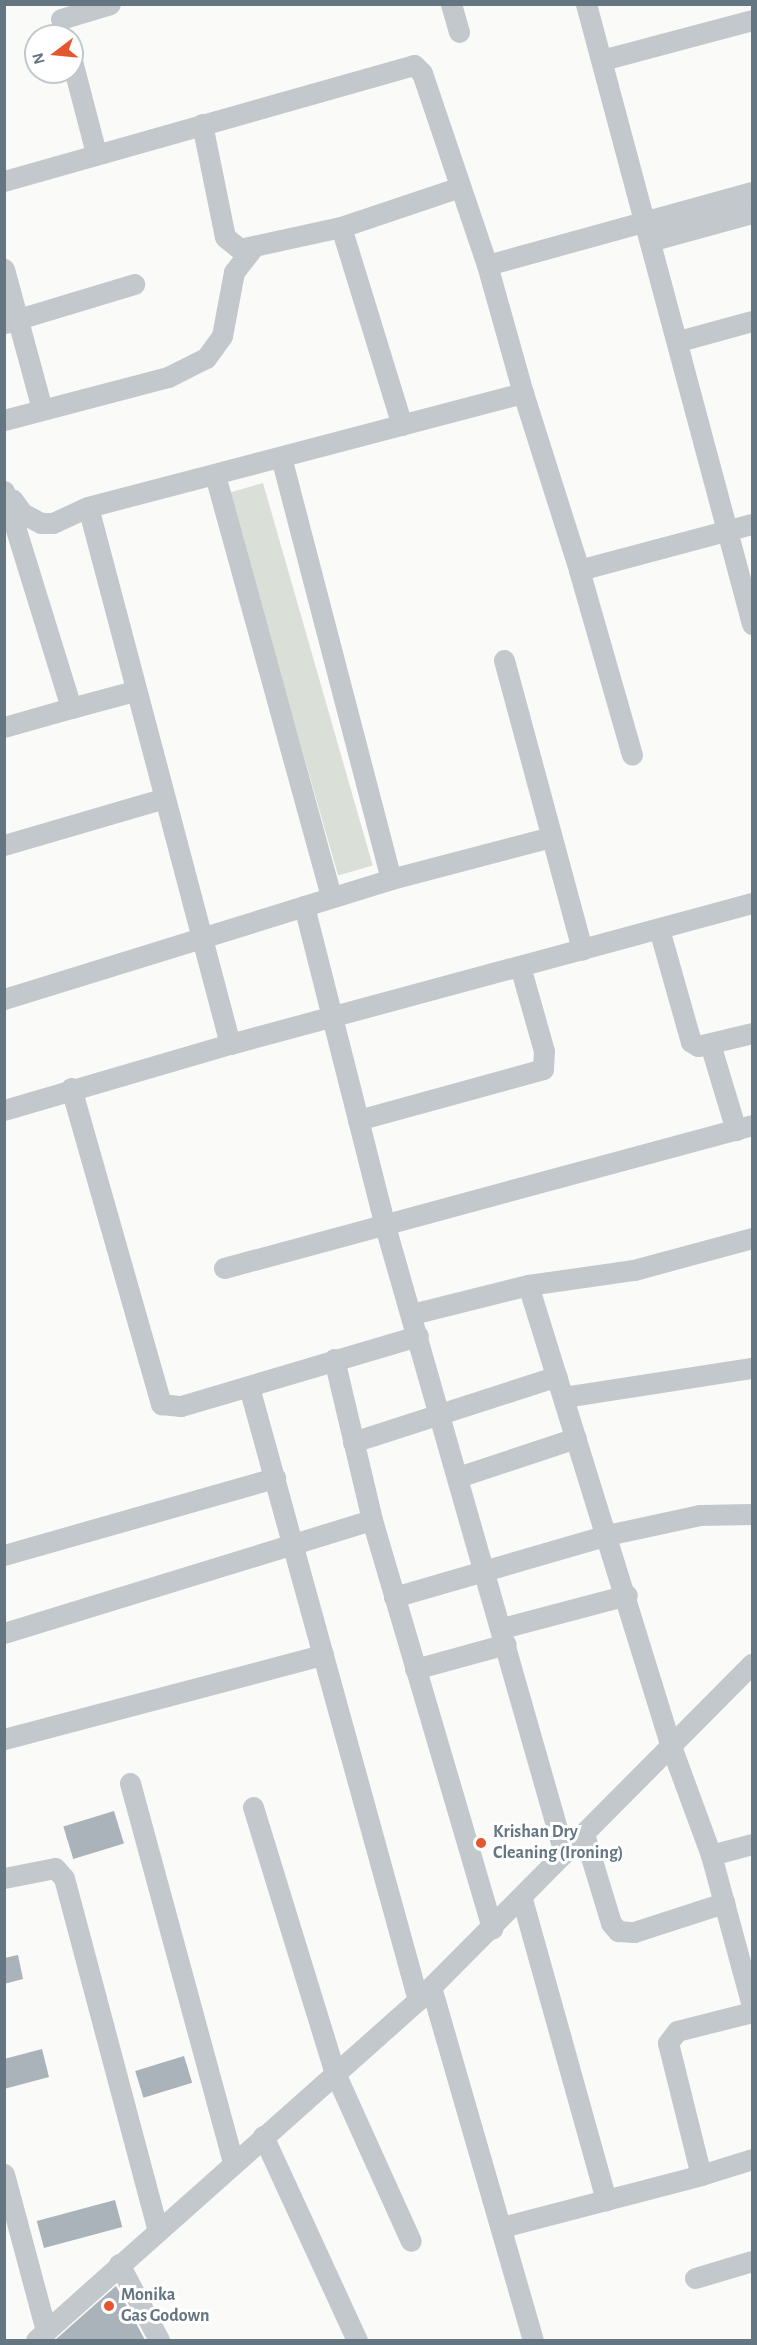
<!DOCTYPE html>
<html>
<head>
<meta charset="utf-8">
<style>
	body { margin:0 }
	#map { position:relative; width:757px; height:2345px; overflow:hidden; background:#fafaf8; font-family:"Alegreya Sans",sans-serif }
	div>[style] { position:absolute }
	.green>* { inset:0; background:#dadfd7; transform-origin:0 0 }
	.building>* { inset:0; background:#aab3b9; transform-origin:0 0 }
	.street>* { height:21px; margin:-10.5px; padding:0 10.5px; transform-origin:10.5px; border-radius:10.5px; background:#c3c8cc }
	.dots>* { width:16px; height:16px; translate:-50% -50%; box-sizing:border-box; border:3px solid #fff; border-radius:50% }
	span { translate:-50% -50%; white-space:nowrap; text-align:center; line-height:1.15; -webkit-text-stroke:6px #fff; paint-order:stroke }
	.poi-label { font-size:18px; color:#657683; font-weight:700 }
	.left { translate:0 -50%; text-align:left }
	.frame { position:absolute; inset:0; border:6px solid #657683; pointer-events:none }
	.north { position:absolute; left:24px; top:24px; width:60px; height:60px; box-sizing:border-box; background:#fff; border:2px solid #c1c8cd; border-radius:50%; rotate:254deg; font-size:16px; font-weight:700; line-height:24px; text-align:center; color:#657683 }
	.north::after { content:''; display:block; margin:auto; width:21px; height:27px; background:#e4572e; clip-path:polygon(50% 0,100% 100%,50% 72%,0 100%) }
</style>
</head>
<body>
<div id="map">
	<div class="green">
		<i style="left:263px;top:483px;width:398px;height:36px;rotate:74deg"></i>
	</div>
	<div class="building">
		<i style="left:114px;top:1811px;width:34px;height:53px;rotate:73deg"></i>
		<i style="clip-path:polygon(18px 1955px,23px 1979px,4px 1984px,4px 1958px)"></i>
		<i style="clip-path:polygon(42px 2049px,49px 2077px,4px 2089px,4px 2059px)"></i>
		<i style="left:184px;top:2056px;width:28px;height:51px;rotate:73deg"></i>
		<i style="left:115px;top:2200px;width:28px;height:81px;rotate:75deg"></i>
		<i style="clip-path:polygon(116px 2286px,145px 2340px,55px 2340px)"></i>
	</div>
	<div class="street">
		<i style="left:451px;top:4px;width:29px;rotate:74deg"></i>
		<i style="left:586px;top:4px;width:642px;rotate:75.01deg"></i>
		<i style="left:61px;top:19px;width:51px;rotate:-17deg"></i>
		<i style="left:602px;top:60px;width:155px;rotate:-14.9deg"></i>
		<i style="left:72px;top:61px;width:95px;rotate:75.4deg"></i>
		<i style="left:202px;top:124px;width:115px;rotate:78.5deg"></i>
		<i style="left:225px;top:237px;width:19px;rotate:39deg"></i>
		<i style="left:240px;top:249px;width:103px;rotate:-12.3deg"></i>
		<i style="left:341px;top:227px;width:122px;rotate:-18.6deg"></i>
		<i style="left:4px;top:181px;width:426px;rotate:-15.8deg"></i>
		<i style="left:414px;top:65px;width:11px;rotate:45deg"></i>
		<i style="left:422px;top:73px;width:203px;rotate:71.3deg"></i>
		<i style="left:341px;top:227px;width:207px;rotate:72.9deg"></i>
		<i style="left:654px;top:240px;width:102px;rotate:-15.4deg"></i>
		<i style="left:4px;top:269px;width:145px;rotate:74.8deg"></i>
		<i style="left:5px;top:323px;width:135px;rotate:-16.8deg"></i>
		<i style="left:679px;top:341px;width:76px;rotate:-15.3deg"></i>
		<i style="left:523px;top:393px;width:133px;rotate:-105.7deg"></i>
		<i style="left:487px;top:265px;width:275px;rotate:-15.4deg"></i>
		<i style="left:4px;top:420px;width:170px;rotate:-14.7deg"></i>
		<i style="left:168px;top:377px;width:42px;rotate:-26.6deg"></i>
		<i style="left:206px;top:358px;width:27px;rotate:-54deg"></i>
		<i style="left:222px;top:336px;width:65px;rotate:-79.4deg"></i>
		<i style="left:234px;top:272px;width:31px;rotate:-52deg"></i>
		<i style="left:281px;top:457px;width:436px;rotate:75.4deg"></i>
		<i style="left:215px;top:475px;width:438px;rotate:74.6deg"></i>
		<i style="left:4px;top:491px;width:227px;rotate:72.8deg"></i>
		<i style="left:71px;top:708px;width:65px;rotate:-15.1deg"></i>
		<i style="left:12px;top:499px;width:17px;rotate:54deg"></i>
		<i style="left:22px;top:513px;width:21px;rotate:28deg"></i>
		<i style="left:41px;top:523px;width:12px"></i>
		<i style="left:53px;top:523px;width:38px;rotate:-25deg"></i>
		<i style="left:579px;top:570px;width:192px;rotate:74deg"></i>
		<i style="left:504px;top:660px;width:300px;rotate:74.9deg"></i>
		<i style="left:4px;top:727px;width:70px;rotate:-15.8deg"></i>
		<i style="left:4px;top:845px;width:164px;rotate:-16.3deg"></i>
		<i style="left:304px;top:906px;width:330px;rotate:75.8deg"></i>
		<i style="left:385px;top:1226px;width:652px;rotate:74.07deg"></i>
		<i style="left:659px;top:929px;width:117px;rotate:74.2deg"></i>
		<i style="left:691px;top:1042px;width:8px;rotate:30deg"></i>
		<i style="left:698px;top:1046px;width:56px;rotate:-13.5deg"></i>
		<i style="left:4px;top:999px;width:405px;rotate:-17.2deg"></i>
		<i style="left:391px;top:879px;width:165px;rotate:-14.7deg"></i>
		<i style="left:230px;top:1044px;width:541px;rotate:-15.12deg"></i>
		<i style="left:710px;top:1044px;width:90px;rotate:73.2deg"></i>
		<i style="left:71px;top:1088px;width:329px;rotate:74.1deg"></i>
		<i style="left:161px;top:1404px;width:20px;rotate:6deg"></i>
		<i style="left:181px;top:1406px;width:247px;rotate:-16.5deg"></i>
		<i style="left:4px;top:1110px;width:235px;rotate:-16.3deg"></i>
		<i style="left:230px;top:1044px;width:555px;rotate:-104.81deg"></i>
		<i style="left:88px;top:507px;width:450px;rotate:-14.7deg"></i>
		<i style="left:523px;top:393px;width:186px;rotate:72.4deg"></i>
		<i style="left:579px;top:570px;width:179px;rotate:-14.9deg"></i>
		<i style="left:358px;top:1120px;width:192px;rotate:-15.4deg"></i>
		<i style="left:543px;top:1069px;width:18px;rotate:-87deg"></i>
		<i style="left:544px;top:1051px;width:88px;rotate:-105.8deg"></i>
		<i style="left:224px;top:1268px;width:547px;rotate:-15.15deg"></i>
		<i style="left:528px;top:1285px;width:107px;rotate:-8.1deg"></i>
		<i style="left:634px;top:1270px;width:122px;rotate:-15.2deg"></i>
		<i style="left:412px;top:1314px;width:120px;rotate:-14deg"></i>
		<i style="left:528px;top:1285px;width:486px;rotate:72.8deg"></i>
		<i style="left:672px;top:1749px;width:113px;rotate:69.8deg"></i>
		<i style="left:711px;top:1855px;width:156px;rotate:74.8deg"></i>
		<i style="left:334px;top:1359px;width:165px;rotate:76.7deg"></i>
		<i style="left:372px;top:1520px;width:426px;rotate:73.6deg"></i>
		<i style="left:249px;top:1387px;width:636px;rotate:74.59deg"></i>
		<i style="left:564px;top:1397px;width:190px;rotate:-8.8deg"></i>
		<i style="left:353px;top:1442px;width:214px;rotate:-17.9deg"></i>
		<i style="left:458px;top:1477px;width:124px;rotate:-18.3deg"></i>
		<i style="left:4px;top:1555px;width:282px;rotate:-15.9deg"></i>
		<i style="left:394px;top:1597px;width:222px;rotate:-16.2deg"></i>
		<i style="left:607px;top:1535px;width:95px;rotate:-12.1deg"></i>
		<i style="left:700px;top:1515px;width:52px;rotate:-1.1deg"></i>
		<i style="left:502px;top:1628px;width:129px;rotate:-14.8deg"></i>
		<i style="left:4px;top:1633px;width:385px;rotate:-17.1deg"></i>
		<i style="left:415px;top:1669px;width:94px;rotate:-15.4deg"></i>
		<i style="left:4px;top:1739px;width:330px;rotate:-14.8deg"></i>
		<i style="left:130px;top:1783px;width:393px;rotate:74.8deg"></i>
		<i style="left:253px;top:1807px;width:278px;rotate:72.9deg"></i>
		<i style="left:335px;top:2073px;width:184px;rotate:65.7deg"></i>
		<i style="left:584px;top:1834px;width:93px;rotate:73.1deg"></i>
		<i style="left:611px;top:1923px;width:11px;rotate:49deg"></i>
		<i style="left:618px;top:1931px;width:16px;rotate:4deg"></i>
		<i style="left:634px;top:1932px;width:95px;rotate:-17.9deg"></i>
		<i style="left:711px;top:1855px;width:42px;rotate:-15deg"></i>
		<i style="left:4px;top:1878px;width:52px;rotate:-11.1deg"></i>
		<i style="left:55px;top:1868px;width:13px;rotate:48deg"></i>
		<i style="left:64px;top:1878px;width:362px;rotate:75.1deg"></i>
		<i style="left:522px;top:1899px;width:313px;rotate:74.4deg"></i>
		<i style="left:431px;top:1987px;width:367px;rotate:73.9deg"></i>
		<i style="left:752px;top:2012px;width:77px;rotate:165.8deg"></i>
		<i style="left:677px;top:2031px;width:15px;rotate:127deg"></i>
		<i style="left:668px;top:2043px;width:136px;rotate:76deg"></i>
		<i style="left:701px;top:2175px;width:53px;rotate:-17.4deg"></i>
		<i style="left:263px;top:2136px;width:225px;rotate:65.3deg"></i>
		<i style="left:4px;top:2174px;width:163px;rotate:75deg"></i>
		<i style="left:502px;top:2227px;width:206px;rotate:-14.6deg"></i>
		<i style="left:119px;top:2264px;width:86px;rotate:62.2deg"></i>
		<i style="left:695px;top:2278px;width:59px;rotate:-16.6deg"></i>
		<i style="left:36px;top:2340px;width:511px;rotate:-41.67deg"></i>
		<i style="left:418px;top:2000px;width:474px;rotate:-45.2deg"></i>
	</div>
	<div class="dots">
		<i style="left:481px;top:1843px;background:#e4572e"></i>
		<i style="left:109px;top:2306px;background:#e4572e"></i>
	</div>
	<div class="poi-label">
		<span class="left" style="left:493px;top:1843px">Krishan Dry<br>Cleaning (Ironing)</span>
		<span class="left" style="left:121px;top:2306px">Monika<br>Gas Godown</span>
	</div>
	<div class="frame"></div>
	<div class="north">N</div>
</div>
</body>
</html>
